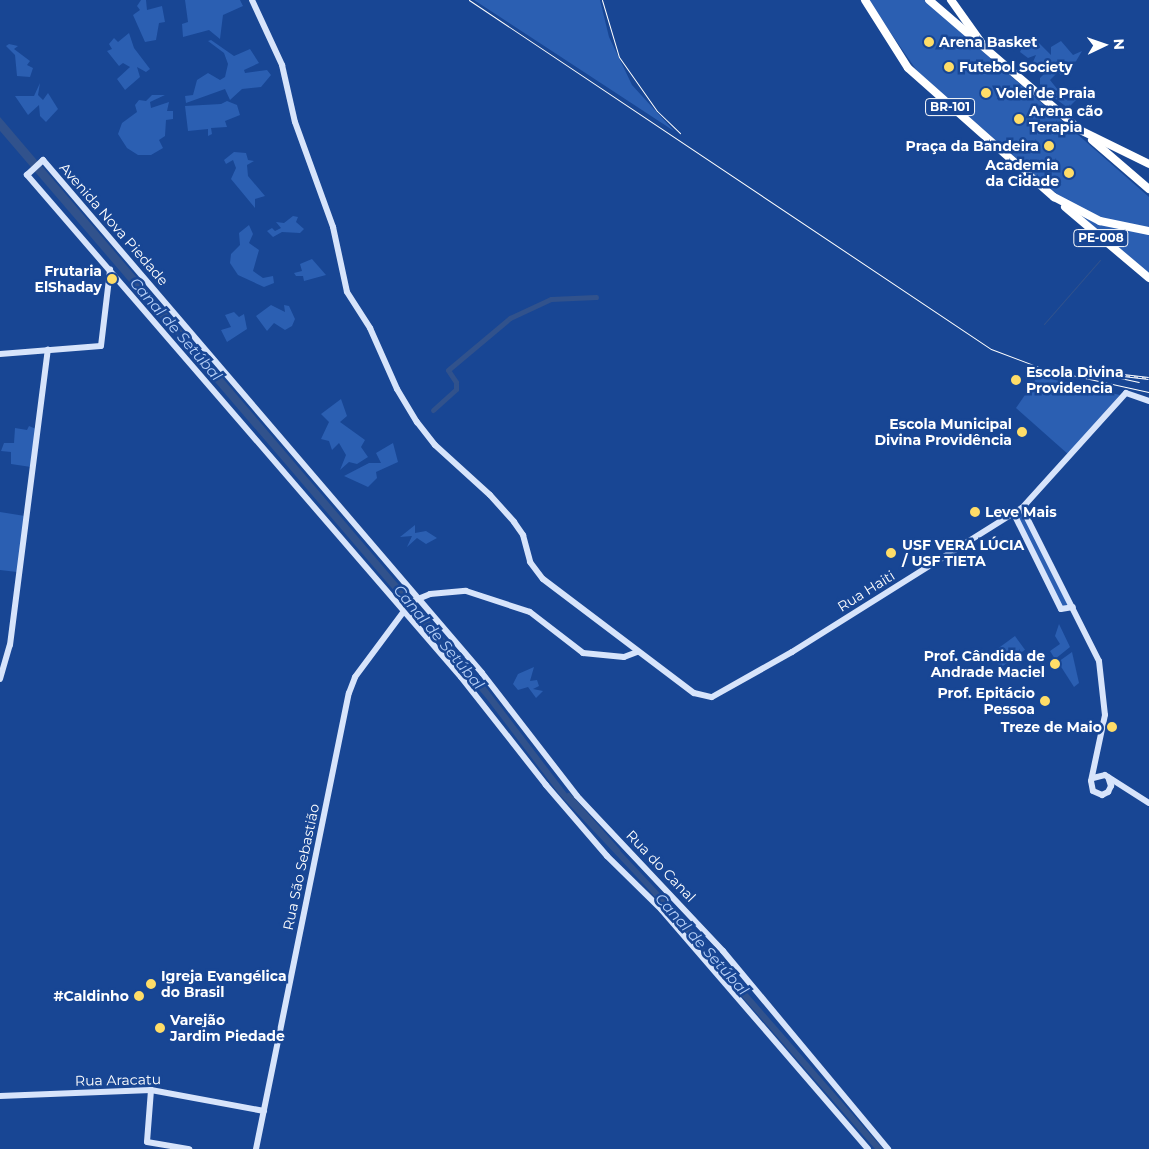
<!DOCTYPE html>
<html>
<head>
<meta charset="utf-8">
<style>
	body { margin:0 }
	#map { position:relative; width:1149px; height:1149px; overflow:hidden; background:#184694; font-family:Montserrat,sans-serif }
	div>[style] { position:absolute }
	.green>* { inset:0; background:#2b5fb2; transform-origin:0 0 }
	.water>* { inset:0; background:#31528c }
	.stream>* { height:1px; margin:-0.5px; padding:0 0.5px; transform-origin:0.5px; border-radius:0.5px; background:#31528c }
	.canal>* { height:5px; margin:-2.5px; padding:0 2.5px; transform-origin:2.5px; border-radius:2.5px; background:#31528c }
	.secondary>* { height:6px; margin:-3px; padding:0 3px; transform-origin:3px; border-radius:3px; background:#d7e4fb }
	.highway>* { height:8px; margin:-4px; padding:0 4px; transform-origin:4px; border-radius:4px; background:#fff }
	.tram>* { height:1px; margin:-0.5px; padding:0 0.5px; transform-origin:0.5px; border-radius:0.5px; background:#fff }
	.rail>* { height:3px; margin-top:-1.5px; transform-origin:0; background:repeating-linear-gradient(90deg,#184694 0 4px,#fff 0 8px); box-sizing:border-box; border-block:1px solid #fff }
	.dots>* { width:14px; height:14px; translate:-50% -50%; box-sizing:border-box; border:2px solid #184694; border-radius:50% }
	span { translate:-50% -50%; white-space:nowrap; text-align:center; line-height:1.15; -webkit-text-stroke:5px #184694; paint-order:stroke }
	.shield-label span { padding:1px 4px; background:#184694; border:1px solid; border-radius:4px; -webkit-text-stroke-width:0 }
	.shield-label { font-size:12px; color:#fff; font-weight:700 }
	.poi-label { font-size:14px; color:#fff; font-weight:700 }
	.left { translate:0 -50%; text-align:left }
	.right { translate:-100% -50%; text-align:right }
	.street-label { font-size:14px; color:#fff }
	.water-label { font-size:15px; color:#b5cff7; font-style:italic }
	.north { position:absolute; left:1079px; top:20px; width:50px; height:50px; -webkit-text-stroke:4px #184694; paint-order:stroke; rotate:87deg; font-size:14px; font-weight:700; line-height:20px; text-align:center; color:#fff }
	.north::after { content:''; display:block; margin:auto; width:18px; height:22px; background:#fff; clip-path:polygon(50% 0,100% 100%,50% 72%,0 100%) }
</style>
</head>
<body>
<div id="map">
	<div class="green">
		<i style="clip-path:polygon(141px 0,146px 0,147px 10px,162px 6px,165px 22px,159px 23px,156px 40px,145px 42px,133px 15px,140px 10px,137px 6px)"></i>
		<i style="clip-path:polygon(185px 0,240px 0,243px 6px,223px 15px,220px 39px,209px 30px,183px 37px,182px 24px,188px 22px)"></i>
		<i style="clip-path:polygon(474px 0,600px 0,609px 37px,632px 85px,674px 131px)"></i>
		<i style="clip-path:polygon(868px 0,924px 0,1149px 197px,1149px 275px,917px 71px)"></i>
		<i style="clip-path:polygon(129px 33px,134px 48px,150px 69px,146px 72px,137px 67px,140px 77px,125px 90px,117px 79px,130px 67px,123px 63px,119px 66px,107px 51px,112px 49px,109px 44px,114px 38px,118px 42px)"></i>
		<i style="clip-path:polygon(211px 40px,234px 56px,250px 49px,259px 63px,244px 70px,245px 73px,267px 70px,271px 75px,261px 87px,242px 89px,230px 100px,225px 89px,186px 103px,185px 96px,193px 95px,197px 80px,208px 73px,220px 80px,225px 77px,228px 64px,224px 53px,208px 41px)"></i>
		<i style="clip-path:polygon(1061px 41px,1073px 55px,1082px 51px,1072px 68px,1061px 75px,1058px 72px,1050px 80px,1066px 100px,1072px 96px,1077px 99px,1068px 108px,1040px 87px,1040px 78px,1045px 73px,1033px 62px,1036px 55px,1028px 58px,1020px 52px,1023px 45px,1039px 43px,1051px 55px,1051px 47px)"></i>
		<i style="clip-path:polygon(9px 44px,18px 46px,14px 49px,30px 61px,27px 65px,33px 68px,30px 77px,17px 76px,15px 55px,6px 46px)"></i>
		<i style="clip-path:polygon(40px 83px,38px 95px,43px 100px,48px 93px,58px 109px,46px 122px,40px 116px,39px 105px,28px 115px,15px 96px,34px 96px)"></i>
		<i style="clip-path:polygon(152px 95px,165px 95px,150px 102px,151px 108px,169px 102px,167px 111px,173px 111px,173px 119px,166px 120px,165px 136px,159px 140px,163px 148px,151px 155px,138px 155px,127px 148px,118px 134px,122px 123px,137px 112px,135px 105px,139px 100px,146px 101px)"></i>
		<i style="clip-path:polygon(227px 101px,237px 105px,240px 115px,225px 121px,227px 127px,211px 128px,212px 134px,208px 136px,208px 129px,188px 131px,185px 106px,221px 104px)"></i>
		<i style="clip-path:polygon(234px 152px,246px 153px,248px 160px,254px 161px,247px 165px,248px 176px,265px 196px,255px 199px,255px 208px,231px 179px,236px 168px,233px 160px,226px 164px,224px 160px)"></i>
		<i style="clip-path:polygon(293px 216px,298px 217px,296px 222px,304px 229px,300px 233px,282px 232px,273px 237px,267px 231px,272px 228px,275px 231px,281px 228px,276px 222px,284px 223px)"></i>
		<i style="clip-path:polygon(249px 225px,253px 234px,249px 243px,259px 250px,253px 271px,263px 278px,273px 276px,274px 283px,264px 287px,238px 275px,230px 263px,231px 254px,240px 245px,239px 233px)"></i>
		<i style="clip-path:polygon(312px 259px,326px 275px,304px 281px,303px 276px,296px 276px,294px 273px,302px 271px,300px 264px)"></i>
		<i style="clip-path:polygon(271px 305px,285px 312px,284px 305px,289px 306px,295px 319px,292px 326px,285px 330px,274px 323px,267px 331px,256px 316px)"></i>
		<i style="clip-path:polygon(234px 312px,239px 317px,244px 314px,247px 329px,227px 342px,221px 330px,231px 327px,225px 315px)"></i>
		<i style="clip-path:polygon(1038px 376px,1120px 395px,1069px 455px,1016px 408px)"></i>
		<i style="clip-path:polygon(341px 399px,347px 416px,340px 422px,365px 440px,361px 447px,368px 457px,357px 464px,349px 462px,340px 470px,346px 455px,339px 443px,332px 450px,329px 441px,321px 439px,329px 422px,321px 414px)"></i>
		<i style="clip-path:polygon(29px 426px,36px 429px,31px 467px,11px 464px,11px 452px,1px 451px,4px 443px,14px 443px,15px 428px,27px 430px)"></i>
		<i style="clip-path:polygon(393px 443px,398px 462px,376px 472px,377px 478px,368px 487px,344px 476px,369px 463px,381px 463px,376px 453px)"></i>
		<i style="clip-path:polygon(1022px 508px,1070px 602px,1067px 608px,1060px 607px,1013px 512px)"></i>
		<i style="clip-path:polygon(0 512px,25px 516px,17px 572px,0 570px)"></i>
		<i style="clip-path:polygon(415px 525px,415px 533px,426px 531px,437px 538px,426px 544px,417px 538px,407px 547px,412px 536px,400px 537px)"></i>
		<i style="clip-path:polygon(1059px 624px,1070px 647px,1055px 659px,1050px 651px,1060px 644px,1055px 636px)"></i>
		<i style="left:1015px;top:636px;width:17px;height:30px;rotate:54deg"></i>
		<i style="clip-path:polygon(1072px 652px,1079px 683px,1074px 687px,1058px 662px)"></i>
		<i style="clip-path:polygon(534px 667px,530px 681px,537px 680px,539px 686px,533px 689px,543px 691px,536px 698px,528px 687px,518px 690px,513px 684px,518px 674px)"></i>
	</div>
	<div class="water">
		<i style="clip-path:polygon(0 117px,485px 686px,568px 795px,668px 902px,883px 1149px,875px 1149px,648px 889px,559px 794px,486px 698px,0 131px)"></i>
	</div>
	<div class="stream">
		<i style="left:1044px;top:324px;width:85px;rotate:-48.8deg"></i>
	</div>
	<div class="canal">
		<i style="left:433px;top:410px;width:31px;rotate:-42deg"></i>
		<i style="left:456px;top:389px;width:7px;rotate:-90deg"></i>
		<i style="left:456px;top:382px;width:14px;rotate:-124deg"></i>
		<i style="left:448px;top:370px;width:81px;rotate:-40deg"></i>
		<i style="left:510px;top:318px;width:45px;rotate:-24.9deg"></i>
		<i style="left:551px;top:299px;width:45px;rotate:-2.5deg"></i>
		<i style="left:568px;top:795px;width:74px;rotate:48.3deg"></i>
	</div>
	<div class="secondary">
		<i style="left:252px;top:0;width:72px;rotate:65.2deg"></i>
		<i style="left:282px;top:65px;width:58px;rotate:77.2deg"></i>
		<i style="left:295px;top:122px;width:112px;rotate:70.1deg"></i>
		<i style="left:333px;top:227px;width:66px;rotate:77.8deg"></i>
		<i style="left:347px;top:292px;width:43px;rotate:57.4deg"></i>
		<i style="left:370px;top:328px;width:67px;rotate:66.1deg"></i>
		<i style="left:397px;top:389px;width:39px;rotate:59deg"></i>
		<i style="left:417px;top:422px;width:29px;rotate:52deg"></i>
		<i style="left:435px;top:445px;width:74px;rotate:42.3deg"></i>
		<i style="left:490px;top:495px;width:36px;rotate:48deg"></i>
		<i style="left:514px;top:522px;width:16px;rotate:55deg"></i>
		<i style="left:523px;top:535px;width:28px;rotate:75deg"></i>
		<i style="left:530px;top:562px;width:21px;rotate:53deg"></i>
		<i style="left:543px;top:579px;width:189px;rotate:37.1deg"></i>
		<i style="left:694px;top:693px;width:18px;rotate:13deg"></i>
		<i style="left:712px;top:697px;width:92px;rotate:-29.4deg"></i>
		<i style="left:792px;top:652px;width:271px;rotate:-32.1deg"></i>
		<i style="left:1022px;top:508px;width:155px;rotate:-47.9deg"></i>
		<i style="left:1126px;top:393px;width:24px;rotate:19deg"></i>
		<i style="left:0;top:354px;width:101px;rotate:-4.5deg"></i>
		<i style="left:101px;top:346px;width:77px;rotate:-83.2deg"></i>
		<i style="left:1022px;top:508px;width:171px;rotate:63.3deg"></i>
		<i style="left:1099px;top:661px;width:54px;rotate:83.7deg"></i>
		<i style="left:1105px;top:715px;width:67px;rotate:102deg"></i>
		<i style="left:1091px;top:781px;width:10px;rotate:79deg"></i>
		<i style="left:1093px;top:791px;width:10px;rotate:24deg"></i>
		<i style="left:1102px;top:795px;width:7px;rotate:-27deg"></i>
		<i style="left:1108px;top:792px;width:7px;rotate:-63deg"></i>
		<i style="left:1111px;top:786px;width:9px;rotate:-108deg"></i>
		<i style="left:1013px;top:512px;width:108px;rotate:63.7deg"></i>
		<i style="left:1061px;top:609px;width:12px;rotate:-9deg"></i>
		<i style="left:0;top:679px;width:35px;rotate:-74deg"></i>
		<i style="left:10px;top:645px;width:298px;rotate:-82.7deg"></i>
		<i style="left:1093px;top:778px;width:12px;rotate:-14deg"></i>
		<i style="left:1105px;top:775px;width:52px;rotate:32.5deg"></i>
		<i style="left:151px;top:1090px;width:52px;rotate:94.4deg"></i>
		<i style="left:147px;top:1142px;width:43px;rotate:9.5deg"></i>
		<i style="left:0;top:1096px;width:151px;rotate:-2.3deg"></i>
		<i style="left:151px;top:1090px;width:115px;rotate:10.5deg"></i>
		<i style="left:256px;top:1149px;width:465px;rotate:-78.5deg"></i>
		<i style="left:349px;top:693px;width:17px;rotate:-69deg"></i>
		<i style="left:355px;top:677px;width:82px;rotate:-53.4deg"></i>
		<i style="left:404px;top:611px;width:13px;rotate:-48deg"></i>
		<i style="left:413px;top:601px;width:18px;rotate:-22deg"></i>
		<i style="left:430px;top:594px;width:36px;rotate:-5deg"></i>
		<i style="left:466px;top:591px;width:67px;rotate:18.2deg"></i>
		<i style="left:530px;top:612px;width:67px;rotate:37.7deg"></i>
		<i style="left:583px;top:653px;width:41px;rotate:5.6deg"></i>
		<i style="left:624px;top:657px;width:14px;rotate:-21deg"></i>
		<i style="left:868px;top:1149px;width:316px;rotate:-130.8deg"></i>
		<i style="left:662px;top:910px;width:77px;rotate:-135.5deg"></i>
		<i style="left:607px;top:856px;width:94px;rotate:-130.7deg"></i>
		<i style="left:546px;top:785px;width:137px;rotate:-128.2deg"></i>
		<i style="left:461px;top:677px;width:664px;rotate:-130.84deg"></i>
		<i style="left:27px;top:175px;width:22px;rotate:-43deg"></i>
		<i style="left:43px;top:160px;width:675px;rotate:49.44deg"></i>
		<i style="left:482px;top:673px;width:155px;rotate:52.3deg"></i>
		<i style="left:577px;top:796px;width:213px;rotate:46.7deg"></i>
		<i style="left:723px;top:951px;width:258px;rotate:50.2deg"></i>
	</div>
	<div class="highway">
		<i style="left:865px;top:0;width:80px;rotate:57.7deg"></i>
		<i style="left:908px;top:68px;width:195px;rotate:41.5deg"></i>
		<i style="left:1054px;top:197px;width:52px;rotate:27.6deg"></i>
		<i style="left:1100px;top:221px;width:50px;rotate:11.5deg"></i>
		<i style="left:929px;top:0;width:199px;rotate:40.7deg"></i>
		<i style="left:1080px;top:130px;width:77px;rotate:26.2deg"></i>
		<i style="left:951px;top:0;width:52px;rotate:54.5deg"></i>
		<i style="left:1092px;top:140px;width:75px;rotate:40.7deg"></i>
		<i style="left:1065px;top:207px;width:110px;rotate:40.2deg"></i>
	</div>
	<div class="tram">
		<i style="left:469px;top:0;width:628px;rotate:33.77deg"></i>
		<i style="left:991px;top:349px;width:57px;rotate:20.7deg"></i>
		<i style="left:1044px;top:369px;width:107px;rotate:12.4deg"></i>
		<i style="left:602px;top:0;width:59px;rotate:73.4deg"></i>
		<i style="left:619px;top:57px;width:66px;rotate:54.9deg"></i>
		<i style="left:657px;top:111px;width:32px;rotate:44deg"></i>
		<i style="left:1083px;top:370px;width:57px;rotate:12.1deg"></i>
	</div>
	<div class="rail">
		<i style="left:1098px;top:372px;width:51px;rotate:6.7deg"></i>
	</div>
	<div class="dots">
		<i style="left:929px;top:42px;background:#ffdd68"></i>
		<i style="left:949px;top:67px;background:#ffdd68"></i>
		<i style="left:986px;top:93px;background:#ffdd68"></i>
		<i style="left:1019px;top:119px;background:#ffdd68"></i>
		<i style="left:1049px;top:146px;background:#ffdd68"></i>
		<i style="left:1069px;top:173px;background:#ffdd68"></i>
		<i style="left:112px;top:279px;background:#ffdd68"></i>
		<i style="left:1016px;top:380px;background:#ffdd68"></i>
		<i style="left:1022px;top:432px;background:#ffdd68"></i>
		<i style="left:975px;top:512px;background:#ffdd68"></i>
		<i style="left:891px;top:553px;background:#ffdd68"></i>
		<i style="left:1055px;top:664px;background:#ffdd68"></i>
		<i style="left:1045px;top:701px;background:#ffdd68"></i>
		<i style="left:1112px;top:727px;background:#ffdd68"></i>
		<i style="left:151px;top:984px;background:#ffdd68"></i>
		<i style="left:139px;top:996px;background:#ffdd68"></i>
		<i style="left:160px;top:1028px;background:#ffdd68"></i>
	</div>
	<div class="shield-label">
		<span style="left:950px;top:107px">BR-101</span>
		<span style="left:1101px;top:238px">PE-008</span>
	</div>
	<div class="poi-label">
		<span class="left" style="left:939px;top:42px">Arena Basket</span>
		<span class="left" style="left:959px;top:67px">Futebol Society</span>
		<span class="left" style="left:996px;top:93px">Volei de Praia</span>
		<span class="left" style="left:1029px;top:119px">Arena cão<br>Terapia</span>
		<span class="right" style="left:1039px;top:146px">Praça da Bandeira</span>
		<span class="right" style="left:1059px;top:173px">Academia<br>da Cidade</span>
		<span class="right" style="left:102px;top:279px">Frutaria<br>ElShaday</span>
		<span class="left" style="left:1026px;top:380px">Escola Divina<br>Providencia</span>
		<span class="right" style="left:1012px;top:432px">Escola Municipal<br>Divina Providência</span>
		<span class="left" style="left:985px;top:512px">Leve Mais</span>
		<span class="left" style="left:902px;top:553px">USF VERA LÚCIA<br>/ USF TIETA</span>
		<span class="right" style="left:1045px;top:664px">Prof. Cândida de<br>Andrade Maciel</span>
		<span class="right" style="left:1035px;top:701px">Prof. Epitácio<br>Pessoa</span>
		<span class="right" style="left:1102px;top:727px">Treze de Maio</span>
		<span class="left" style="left:161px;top:984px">Igreja Evangélica<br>do Brasil</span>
		<span class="right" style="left:129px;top:996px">#Caldinho</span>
		<span class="left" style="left:170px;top:1028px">Varejão<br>Jardim Piedade</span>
	</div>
	<div class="street-label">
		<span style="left:114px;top:224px;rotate:49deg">Avenida Nova Piedade</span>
		<span style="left:866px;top:591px;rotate:-32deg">Rua Haiti</span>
		<span style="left:661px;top:866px;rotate:46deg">Rua do Canal</span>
		<span style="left:301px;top:867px;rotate:-78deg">Rua São Sebastião</span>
		<span style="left:118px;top:1080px;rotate:-1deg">Rua Aracatu</span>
	</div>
	<div class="water-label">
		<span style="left:176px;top:329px;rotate:49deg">Canal de Setúbal</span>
		<span style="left:439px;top:637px;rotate:50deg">Canal de Setúbal</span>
		<span style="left:702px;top:944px;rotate:48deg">Canal de Setúbal</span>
	</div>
	<div class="north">N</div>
</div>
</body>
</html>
